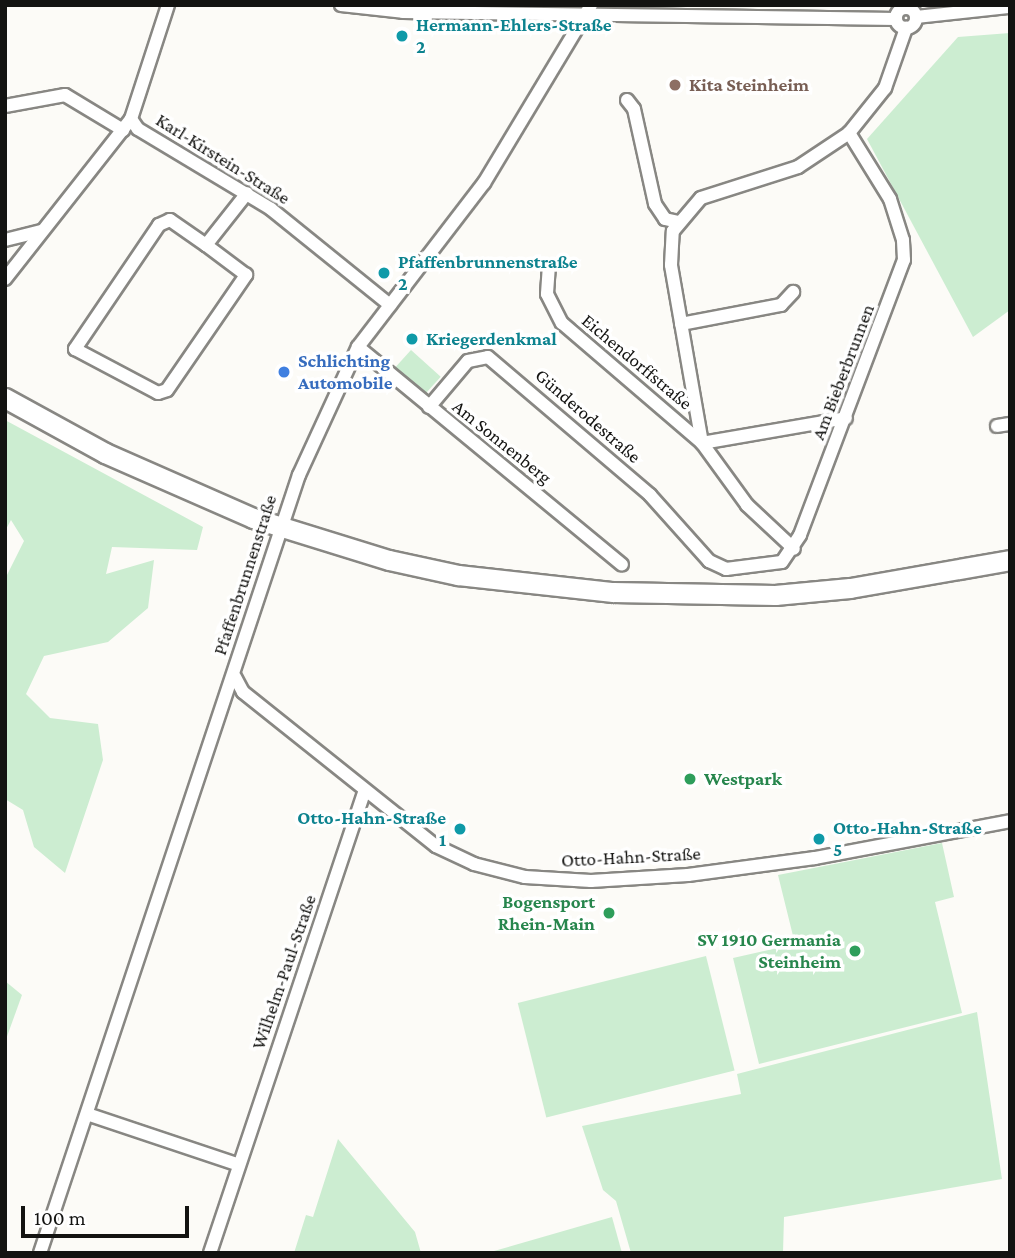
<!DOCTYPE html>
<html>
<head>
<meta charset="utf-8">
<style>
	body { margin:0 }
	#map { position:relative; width:1015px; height:1258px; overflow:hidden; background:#fcfbf7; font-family:"Crimson Pro",serif }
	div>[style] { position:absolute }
	.green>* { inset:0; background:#ccedd1; transform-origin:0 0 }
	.roads { filter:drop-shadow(2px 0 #888783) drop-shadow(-2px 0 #888783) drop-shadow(0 2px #888783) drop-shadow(0 -2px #888783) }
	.minor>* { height:12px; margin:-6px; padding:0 6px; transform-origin:6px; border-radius:6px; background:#fff }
	.minor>.ring { margin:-6px; padding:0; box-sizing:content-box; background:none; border:12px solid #fff; border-radius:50% }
	.primary>* { height:19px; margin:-9.5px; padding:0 9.5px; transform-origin:9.5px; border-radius:9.5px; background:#fff }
	.dots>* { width:19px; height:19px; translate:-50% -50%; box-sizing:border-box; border:4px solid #fff; border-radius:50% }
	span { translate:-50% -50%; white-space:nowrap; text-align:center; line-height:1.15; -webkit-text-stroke:7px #fff; paint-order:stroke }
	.culture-label { font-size:19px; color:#0d838f; font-weight:700 }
	.left { translate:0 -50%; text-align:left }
	.right { translate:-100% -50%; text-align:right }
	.education-label { font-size:19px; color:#785e54; font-weight:700 }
	.street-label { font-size:19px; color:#131311 }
	.shop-label { font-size:19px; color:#366cbe; font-weight:700 }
	.leisure-label { font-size:19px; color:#27864d; font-weight:700 }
	.frame { position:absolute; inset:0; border:7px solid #131311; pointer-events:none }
	.scale { position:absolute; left:21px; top:1206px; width:168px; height:32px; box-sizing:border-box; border:4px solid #131311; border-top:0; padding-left:9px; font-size:21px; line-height:24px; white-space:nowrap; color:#131311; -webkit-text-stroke:5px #fff; paint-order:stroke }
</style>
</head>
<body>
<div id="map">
	<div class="green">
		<i style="clip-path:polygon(1010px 33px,1010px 310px,973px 337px,867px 139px,958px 37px)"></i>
		<i style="left:411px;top:350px;width:40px;height:25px;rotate:42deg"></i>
		<i style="clip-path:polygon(5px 420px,203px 527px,197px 550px,112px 547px,106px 574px,154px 560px,148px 608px,108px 642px,44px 656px,26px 694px,50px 718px,98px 724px,103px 760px,65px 873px,34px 847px,23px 810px,5px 799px,5px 579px,24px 541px,11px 520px,5px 531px)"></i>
		<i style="clip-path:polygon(942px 843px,954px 897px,935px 902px,962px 1013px,759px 1064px,733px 958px,795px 944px,778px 875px)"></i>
		<i style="left:706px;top:956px;width:118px;height:194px;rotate:76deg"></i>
		<i style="clip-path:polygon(5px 981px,22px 995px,5px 1042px)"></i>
		<i style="clip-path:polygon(977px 1012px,1002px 1179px,784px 1217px,783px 1253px,631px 1253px,616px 1201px,603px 1190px,582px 1126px,741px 1094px,737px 1074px)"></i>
		<i style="clip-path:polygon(338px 1139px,415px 1232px,421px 1253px,294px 1253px,306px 1215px,313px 1217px)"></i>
		<i style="clip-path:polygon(612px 1217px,622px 1253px,487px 1253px)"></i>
	</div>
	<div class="roads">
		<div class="minor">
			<i style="left:168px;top:5px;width:120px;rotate:108deg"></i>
			<i style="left:131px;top:119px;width:12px;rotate:55deg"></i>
			<i style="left:138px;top:129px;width:155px;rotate:31deg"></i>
			<i style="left:271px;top:209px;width:153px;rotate:38.9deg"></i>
			<i style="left:341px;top:5px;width:62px;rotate:6.4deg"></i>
			<i style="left:403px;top:12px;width:493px;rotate:0.8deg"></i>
			<i class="ring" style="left:896px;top:8px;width:8px;height:8px"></i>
			<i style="left:916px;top:17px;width:95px;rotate:-6.1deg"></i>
			<i style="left:627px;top:100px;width:11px;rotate:52deg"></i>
			<i style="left:634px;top:109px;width:97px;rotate:77.5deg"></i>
			<i style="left:655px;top:204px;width:18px;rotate:56deg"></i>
			<i style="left:665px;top:219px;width:13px;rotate:13deg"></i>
			<i style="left:5px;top:106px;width:61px;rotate:-10.4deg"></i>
			<i style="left:65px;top:95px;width:68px;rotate:31.1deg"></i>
			<i style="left:5px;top:240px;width:38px;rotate:-14deg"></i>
			<i style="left:206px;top:245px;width:44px;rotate:-145.2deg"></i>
			<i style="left:170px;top:220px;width:12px;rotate:156deg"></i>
			<i style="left:159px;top:225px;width:150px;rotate:124.1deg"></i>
			<i style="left:75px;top:349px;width:94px;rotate:27.9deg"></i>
			<i style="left:158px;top:393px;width:9px;rotate:-18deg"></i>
			<i style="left:167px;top:390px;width:140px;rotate:-55.5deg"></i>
			<i style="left:246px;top:275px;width:50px;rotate:-143.1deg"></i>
			<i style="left:206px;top:245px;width:66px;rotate:-51.7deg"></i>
			<i style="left:549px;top:265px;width:29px;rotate:94deg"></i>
			<i style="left:547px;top:294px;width:33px;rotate:63deg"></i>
			<i style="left:562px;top:323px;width:184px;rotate:40.6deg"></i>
			<i style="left:702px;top:443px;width:77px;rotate:54deg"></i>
			<i style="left:747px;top:505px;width:64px;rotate:43.1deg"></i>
			<i style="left:5px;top:279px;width:204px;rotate:-51.8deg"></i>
			<i style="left:681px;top:324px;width:102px;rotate:-10.8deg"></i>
			<i style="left:781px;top:305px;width:18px;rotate:-47deg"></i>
			<i style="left:358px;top:347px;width:342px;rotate:39.5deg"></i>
			<i style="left:429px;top:407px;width:60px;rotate:-49.7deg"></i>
			<i style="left:468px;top:361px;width:20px;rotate:-11deg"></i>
			<i style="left:488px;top:357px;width:213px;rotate:40.4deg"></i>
			<i style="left:650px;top:495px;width:89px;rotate:48.2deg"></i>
			<i style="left:709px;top:561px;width:19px;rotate:25deg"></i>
			<i style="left:726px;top:569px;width:56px;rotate:-7.1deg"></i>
			<i style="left:782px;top:562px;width:32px;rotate:-56deg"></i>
			<i style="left:800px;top:535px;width:294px;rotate:-69.3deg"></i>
			<i style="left:904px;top:260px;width:20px;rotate:-93deg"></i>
			<i style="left:903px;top:240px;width:43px;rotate:-107.6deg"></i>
			<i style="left:890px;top:199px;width:78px;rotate:-121.8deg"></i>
			<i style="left:997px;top:426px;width:13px;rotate:-9deg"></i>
			<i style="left:702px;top:443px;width:181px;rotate:-99.9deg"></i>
			<i style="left:671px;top:265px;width:34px;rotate:-87deg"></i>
			<i style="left:673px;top:231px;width:43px;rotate:-49.7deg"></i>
			<i style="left:701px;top:198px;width:102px;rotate:-17.7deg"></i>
			<i style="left:798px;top:167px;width:61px;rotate:-33.7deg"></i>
			<i style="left:849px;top:133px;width:58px;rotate:-51.3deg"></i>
			<i style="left:885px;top:88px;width:64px;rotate:-70.7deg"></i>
			<i style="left:702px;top:443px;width:146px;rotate:-9.8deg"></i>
			<i style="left:235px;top:677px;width:17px;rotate:62deg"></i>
			<i style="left:243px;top:692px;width:247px;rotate:38.6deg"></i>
			<i style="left:436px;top:846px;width:42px;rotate:25.3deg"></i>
			<i style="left:474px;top:864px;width:53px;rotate:14.3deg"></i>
			<i style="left:525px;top:877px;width:66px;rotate:3.5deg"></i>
			<i style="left:591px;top:881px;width:97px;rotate:-3.5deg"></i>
			<i style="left:688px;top:875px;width:128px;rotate:-7.6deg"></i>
			<i style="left:815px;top:858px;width:198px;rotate:-10.7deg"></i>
			<i style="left:87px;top:1114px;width:160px;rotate:18.5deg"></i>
			<i style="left:40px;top:1253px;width:820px;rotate:-71.59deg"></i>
			<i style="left:299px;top:475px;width:141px;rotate:-65.3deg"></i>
			<i style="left:358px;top:347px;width:207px;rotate:-52.5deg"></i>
			<i style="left:484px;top:183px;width:208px;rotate:-59deg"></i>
			<i style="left:210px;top:1253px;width:487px;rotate:-71.5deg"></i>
		</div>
		<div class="primary">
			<i style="left:5px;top:398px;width:114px;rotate:28.8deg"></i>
			<i style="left:105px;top:453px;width:162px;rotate:23.7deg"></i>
			<i style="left:253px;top:518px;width:142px;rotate:17.2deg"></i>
			<i style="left:389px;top:560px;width:71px;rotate:12.3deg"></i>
			<i style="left:458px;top:575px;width:156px;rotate:6.3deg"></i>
			<i style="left:613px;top:592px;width:162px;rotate:1.1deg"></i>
			<i style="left:775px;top:595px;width:75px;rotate:-5.3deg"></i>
			<i style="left:850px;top:588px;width:162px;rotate:-9.9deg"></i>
		</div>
	</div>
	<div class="dots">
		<i style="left:402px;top:36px;background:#0f9aa8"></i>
		<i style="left:675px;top:85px;background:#8d6e63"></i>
		<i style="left:384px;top:273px;background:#0f9aa8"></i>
		<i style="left:412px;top:339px;background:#0f9aa8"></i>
		<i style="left:284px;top:372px;background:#3f7fe0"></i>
		<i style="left:690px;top:779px;background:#2e9e5b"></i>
		<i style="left:460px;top:829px;background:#0f9aa8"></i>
		<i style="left:819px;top:839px;background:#0f9aa8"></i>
		<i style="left:609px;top:913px;background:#2e9e5b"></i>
		<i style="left:855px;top:951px;background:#2e9e5b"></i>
	</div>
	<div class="culture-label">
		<span class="left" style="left:416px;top:36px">Hermann-Ehlers-Straße<br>2</span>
		<span class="left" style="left:398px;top:273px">Pfaffenbrunnenstraße<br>2</span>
		<span class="left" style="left:426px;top:339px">Kriegerdenkmal</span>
		<span class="right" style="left:446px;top:829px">Otto-Hahn-Straße<br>1</span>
		<span class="left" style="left:833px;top:839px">Otto-Hahn-Straße<br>5</span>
	</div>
	<div class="education-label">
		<span class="left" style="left:689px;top:85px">Kita Steinheim</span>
	</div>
	<div class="street-label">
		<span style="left:223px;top:159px;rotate:32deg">Karl-Kirstein-Straße</span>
		<span style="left:637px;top:362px;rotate:40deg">Eichendorffstraße</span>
		<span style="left:843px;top:372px;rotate:-69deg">Am Bieberbrunnen</span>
		<span style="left:588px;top:416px;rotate:41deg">Günderodestraße</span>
		<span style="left:502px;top:442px;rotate:39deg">Am Sonnenberg</span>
		<span style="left:245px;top:575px;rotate:-72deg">Pfaffenbrunnenstraße</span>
		<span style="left:631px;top:857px;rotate:-3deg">Otto-Hahn-Straße</span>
		<span style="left:284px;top:972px;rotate:-71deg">Wilhelm-Paul-Straße</span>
	</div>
	<div class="shop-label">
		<span class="left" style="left:298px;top:372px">Schlichting<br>Automobile</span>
	</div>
	<div class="leisure-label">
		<span class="left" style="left:704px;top:779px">Westpark</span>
		<span class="right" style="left:595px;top:913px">Bogensport<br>Rhein-Main</span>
		<span class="right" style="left:841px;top:951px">SV 1910 Germania<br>Steinheim</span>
	</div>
	<div class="frame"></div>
	<div class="scale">100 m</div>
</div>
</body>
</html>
